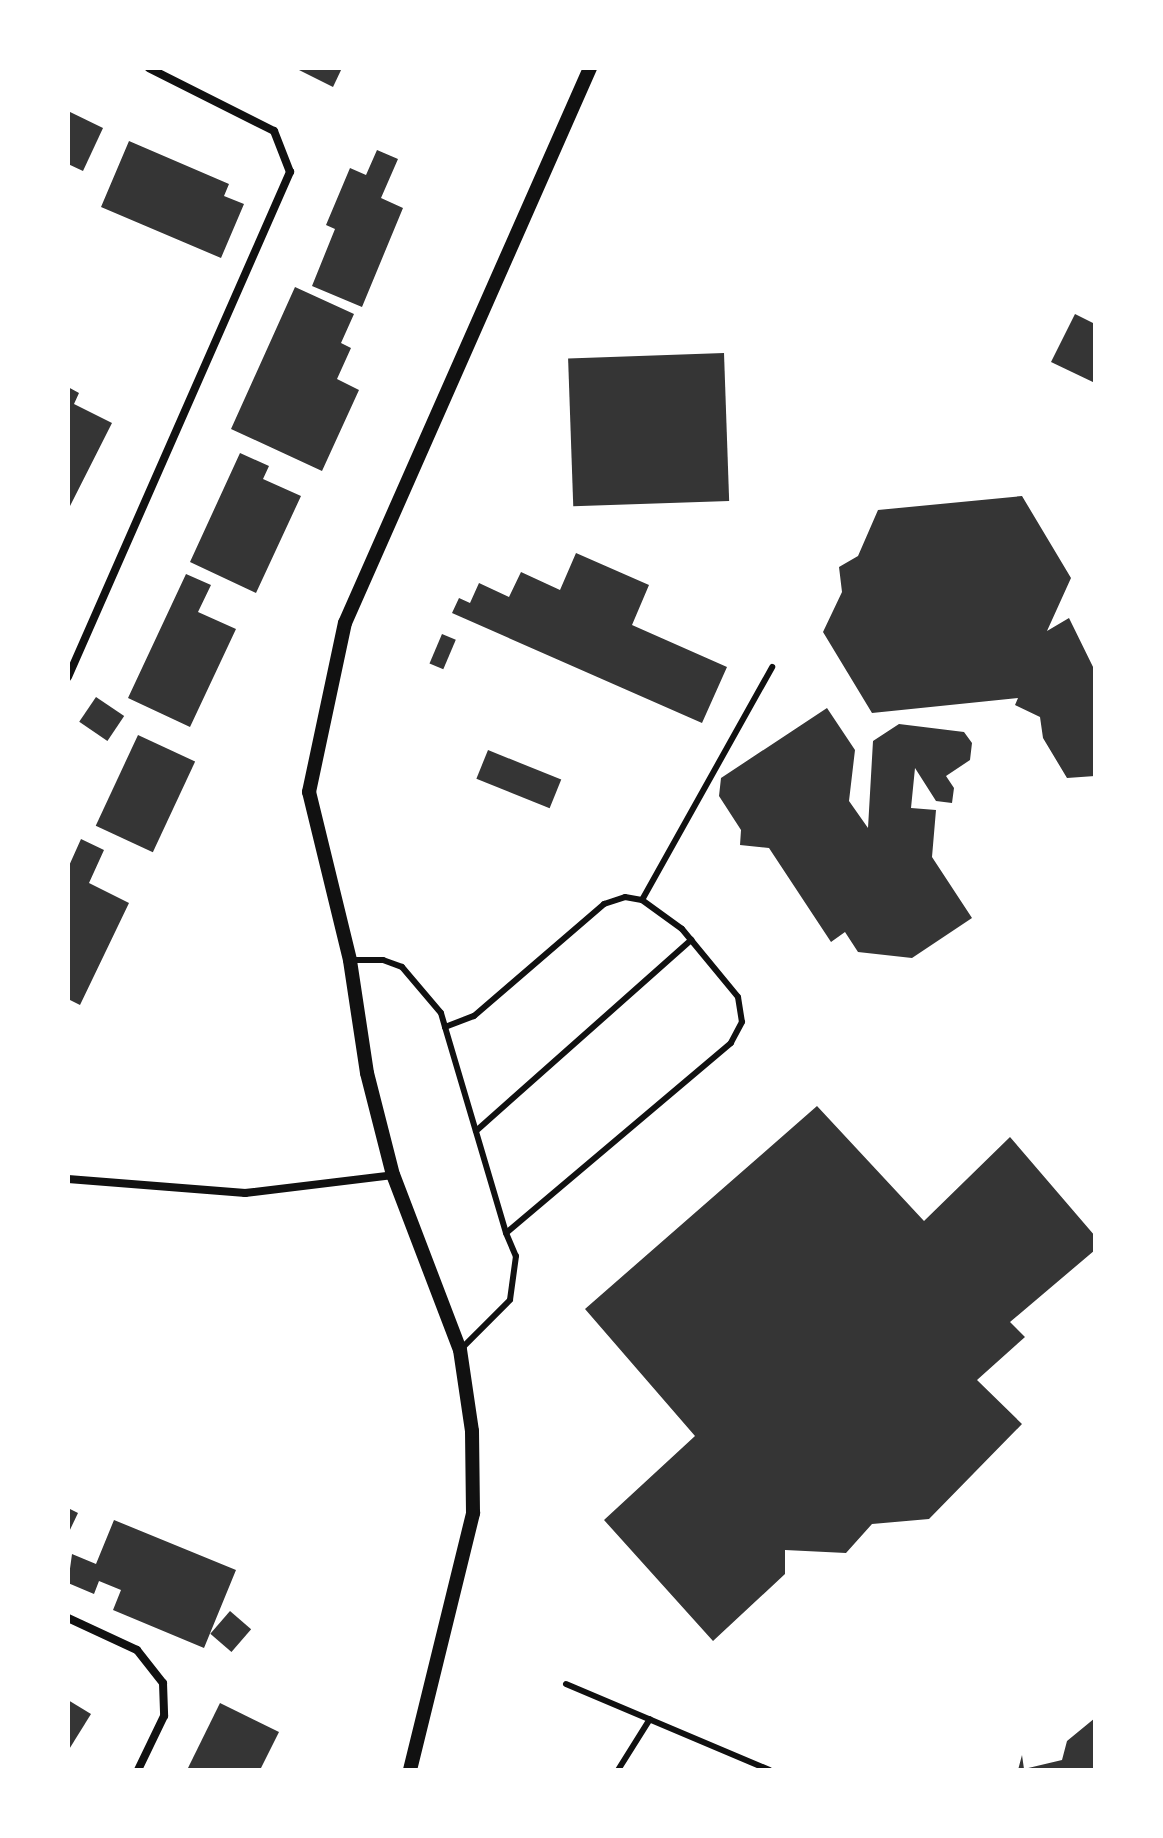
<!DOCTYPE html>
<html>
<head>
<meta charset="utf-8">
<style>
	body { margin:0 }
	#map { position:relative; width:1163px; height:1838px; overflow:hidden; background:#fff; font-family:"Archivo Narrow",sans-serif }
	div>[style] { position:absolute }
	.building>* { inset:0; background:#353535; transform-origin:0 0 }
	.service>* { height:6px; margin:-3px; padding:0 3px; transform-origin:3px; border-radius:3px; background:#111 }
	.minor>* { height:8px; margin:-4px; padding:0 4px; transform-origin:4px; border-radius:4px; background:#111 }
	.tertiary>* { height:14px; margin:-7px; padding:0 7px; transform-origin:7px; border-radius:7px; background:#111 }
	span { translate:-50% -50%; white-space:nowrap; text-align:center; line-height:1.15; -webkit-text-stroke:6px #fff; paint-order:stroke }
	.frame { position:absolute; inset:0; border:70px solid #fff; pointer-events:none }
</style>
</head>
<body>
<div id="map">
	<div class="building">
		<i style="clip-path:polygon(295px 68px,342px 68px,333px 87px)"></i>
		<i style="clip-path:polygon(68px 111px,103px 128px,83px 171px,68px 164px)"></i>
		<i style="clip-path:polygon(129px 141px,229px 184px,224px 196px,244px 204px,221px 258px,101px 207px)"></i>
		<i style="clip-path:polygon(377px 150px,398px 159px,381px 198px,403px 208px,362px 307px,312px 286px,335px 229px,326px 225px,350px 168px,366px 175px)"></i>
		<i style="clip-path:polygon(295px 287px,354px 314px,341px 343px,351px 348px,337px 379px,359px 390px,322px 471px,231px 429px)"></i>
		<i style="clip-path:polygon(1075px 314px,1095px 324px,1095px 383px,1051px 362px)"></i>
		<i style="left:724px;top:353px;width:148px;height:156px;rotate:88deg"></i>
		<i style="clip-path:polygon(68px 387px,79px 393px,74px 404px,112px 423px,68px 510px)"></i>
		<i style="clip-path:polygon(240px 453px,269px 466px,263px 479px,301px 496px,256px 593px,190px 562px)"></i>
		<i style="clip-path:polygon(1022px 496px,1071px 578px,1047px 631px,1069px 618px,1095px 671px,1095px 776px,1067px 778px,1043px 738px,1040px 717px,1015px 705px,1018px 698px,872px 713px,823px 632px,842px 592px,839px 567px,858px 556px,878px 510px)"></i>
		<i style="clip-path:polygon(576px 553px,649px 585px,632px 625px,727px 667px,702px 723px,452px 613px,459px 598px,470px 603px,479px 583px,509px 597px,521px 572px,560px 590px)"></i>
		<i style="clip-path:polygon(186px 574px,211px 585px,198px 612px,236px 629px,190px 727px,128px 698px)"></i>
		<i style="left:442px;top:634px;width:15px;height:32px;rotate:23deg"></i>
		<i style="left:96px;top:697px;width:34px;height:30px;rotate:34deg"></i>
		<i style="clip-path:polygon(827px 708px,855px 750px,849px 801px,868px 828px,873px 741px,899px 724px,964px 732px,972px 743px,970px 760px,946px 776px,954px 788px,952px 803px,936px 801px,915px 768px,911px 808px,936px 810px,932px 857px,972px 918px,912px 958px,858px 952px,845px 932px,831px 942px,769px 848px,740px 845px,741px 830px,719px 796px,721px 778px)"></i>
		<i style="left:138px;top:735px;width:63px;height:100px;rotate:25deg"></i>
		<i style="left:488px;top:750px;width:79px;height:31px;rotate:22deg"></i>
		<i style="clip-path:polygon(81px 839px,104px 850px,89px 883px,129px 903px,80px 1005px,68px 999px,68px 868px)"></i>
		<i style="clip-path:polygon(817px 1106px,924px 1221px,1010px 1137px,1095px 1236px,1095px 1250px,1010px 1322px,1025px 1337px,977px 1380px,1022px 1424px,929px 1519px,872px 1524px,846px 1553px,785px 1550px,785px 1574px,713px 1641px,604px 1520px,695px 1436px,585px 1309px)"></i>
		<i style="clip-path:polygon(68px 1508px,78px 1513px,68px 1534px)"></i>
		<i style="clip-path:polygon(114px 1520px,236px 1570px,204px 1648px,113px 1610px,121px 1590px,99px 1581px,94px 1594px,68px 1583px,72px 1554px,96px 1564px)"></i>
		<i style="left:230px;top:1611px;width:28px;height:30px;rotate:41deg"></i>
		<i style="clip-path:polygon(68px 1700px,91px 1714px,68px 1751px)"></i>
		<i style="clip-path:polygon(220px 1703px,279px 1732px,260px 1770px,187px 1770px)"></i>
		<i style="clip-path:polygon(1095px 1718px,1095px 1770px,1018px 1770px,1022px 1755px,1024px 1769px,1062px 1760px,1067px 1741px)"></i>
	</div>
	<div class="service">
		<i style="left:642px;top:900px;width:267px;rotate:-60.8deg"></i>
		<i style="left:350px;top:960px;width:33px"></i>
		<i style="left:383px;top:960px;width:20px;rotate:20deg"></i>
		<i style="left:402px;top:967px;width:60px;rotate:49.7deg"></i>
		<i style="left:441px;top:1013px;width:15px;rotate:74deg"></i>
		<i style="left:445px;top:1027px;width:31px;rotate:-21deg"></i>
		<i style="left:474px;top:1016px;width:172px;rotate:-40.7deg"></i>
		<i style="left:604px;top:904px;width:22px;rotate:-18deg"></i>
		<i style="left:625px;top:897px;width:17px;rotate:10deg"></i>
		<i style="left:642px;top:900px;width:49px;rotate:35.9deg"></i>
		<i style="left:682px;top:929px;width:88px;rotate:50.5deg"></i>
		<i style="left:738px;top:997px;width:25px;rotate:81deg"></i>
		<i style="left:742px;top:1022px;width:24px;rotate:118deg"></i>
		<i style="left:731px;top:1043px;width:294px;rotate:139.8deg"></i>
		<i style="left:506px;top:1233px;width:25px;rotate:67deg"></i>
		<i style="left:516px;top:1256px;width:44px;rotate:97.8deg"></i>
		<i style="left:510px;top:1300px;width:69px;rotate:135deg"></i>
		<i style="left:445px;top:1027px;width:215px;rotate:73.5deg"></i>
		<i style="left:476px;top:1131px;width:288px;rotate:-41.6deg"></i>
		<i style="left:566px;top:1684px;width:221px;rotate:22.9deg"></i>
		<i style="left:618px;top:1770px;width:60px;rotate:-57.9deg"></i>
	</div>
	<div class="minor">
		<i style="left:68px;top:677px;width:552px;rotate:-66.27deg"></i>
		<i style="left:290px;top:172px;width:44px;rotate:-111.3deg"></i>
		<i style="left:274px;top:131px;width:140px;rotate:-153.3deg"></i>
		<i style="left:68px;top:1179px;width:178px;rotate:4.5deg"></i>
		<i style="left:245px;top:1193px;width:149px;rotate:-6.9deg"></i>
		<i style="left:68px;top:1618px;width:76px;rotate:24.9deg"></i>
		<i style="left:137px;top:1650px;width:42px;rotate:51.8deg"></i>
		<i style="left:163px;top:1683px;width:33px;rotate:88deg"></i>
		<i style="left:164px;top:1716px;width:60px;rotate:115.7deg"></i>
	</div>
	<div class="tertiary">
		<i style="left:410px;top:1770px;width:265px;rotate:-76.2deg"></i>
		<i style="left:473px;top:1513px;width:82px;rotate:-90.7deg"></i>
		<i style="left:472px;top:1431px;width:82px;rotate:-98.4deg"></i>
		<i style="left:460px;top:1350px;width:187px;rotate:-110.9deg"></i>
		<i style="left:393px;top:1175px;width:105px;rotate:-104.3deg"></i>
		<i style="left:367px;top:1073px;width:114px;rotate:-98.6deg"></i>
		<i style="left:350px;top:960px;width:173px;rotate:-103.7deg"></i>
		<i style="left:309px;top:792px;width:173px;rotate:-78deg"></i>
		<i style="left:345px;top:623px;width:607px;rotate:-66.18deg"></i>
	</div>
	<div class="frame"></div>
</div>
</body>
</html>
